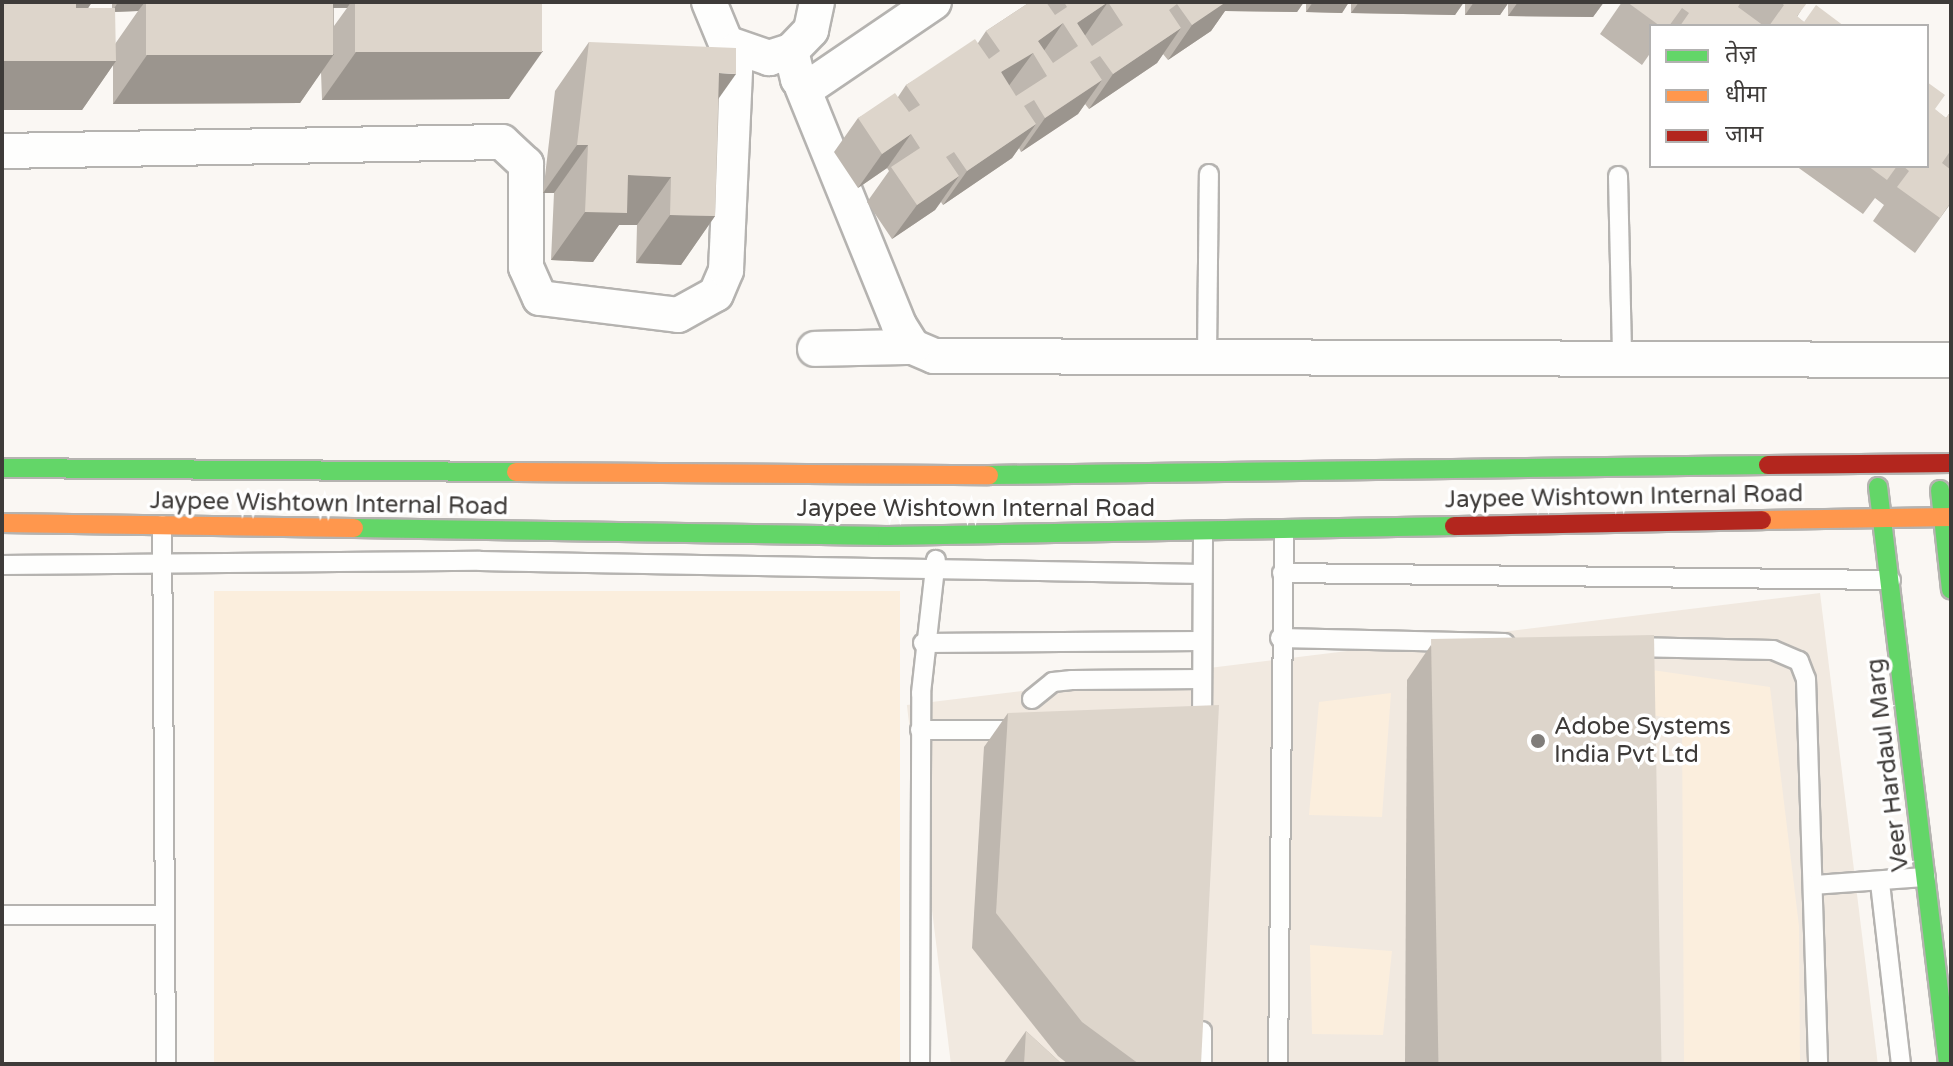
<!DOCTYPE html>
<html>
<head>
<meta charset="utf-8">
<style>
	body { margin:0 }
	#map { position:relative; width:1953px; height:1066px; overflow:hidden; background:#faf7f3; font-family:"Varela Round","Noto Sans Devanagari",sans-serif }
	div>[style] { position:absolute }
	.built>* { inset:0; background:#f1e9e0; transform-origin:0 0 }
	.green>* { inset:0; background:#fbeedd; transform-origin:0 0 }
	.roads { filter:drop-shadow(2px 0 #b5b3b0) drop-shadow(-2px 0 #b5b3b0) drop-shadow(0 2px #b5b3b0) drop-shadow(0 -2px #b5b3b0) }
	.lane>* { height:18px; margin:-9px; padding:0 9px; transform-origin:9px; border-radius:9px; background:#fefefd }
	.street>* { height:34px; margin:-17px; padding:0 17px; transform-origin:17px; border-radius:17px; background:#fefefd }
	.fast>* { height:18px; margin:-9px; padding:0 9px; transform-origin:9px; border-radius:9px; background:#63d668 }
	.slow>* { height:18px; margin:-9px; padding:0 9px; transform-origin:9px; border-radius:9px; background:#ff974d }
	.jam>* { height:18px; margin:-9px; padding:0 9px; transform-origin:9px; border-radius:9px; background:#b3261e }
	.wall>* { inset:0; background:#beb7af }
	.shaded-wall>* { inset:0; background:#9b958e }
	.building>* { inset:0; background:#ddd5cb; transform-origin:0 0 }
	.dots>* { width:22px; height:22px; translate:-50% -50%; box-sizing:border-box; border:4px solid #fff; border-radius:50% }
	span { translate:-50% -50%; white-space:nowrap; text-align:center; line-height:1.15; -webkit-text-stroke:7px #fff; paint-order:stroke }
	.street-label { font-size:24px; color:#3e3b39 }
	.poi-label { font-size:24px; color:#3e3b39 }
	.left { translate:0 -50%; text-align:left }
	.frame { position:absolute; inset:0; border:4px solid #3e3b39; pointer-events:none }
	.legend { position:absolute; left:1649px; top:24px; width:280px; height:144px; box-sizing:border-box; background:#fff; border:2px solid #b2b1b0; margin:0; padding:10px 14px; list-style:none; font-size:24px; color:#3e3b39 }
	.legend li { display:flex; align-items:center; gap:16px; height:40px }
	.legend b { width:40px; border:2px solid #b2b1b0 }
</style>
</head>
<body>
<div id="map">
	<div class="built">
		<i style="left:1820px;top:593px;width:474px;height:920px;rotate:83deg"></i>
	</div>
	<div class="green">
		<i style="left:214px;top:591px;width:686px;height:473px"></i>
		<i style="clip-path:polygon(1652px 670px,1770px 687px,1799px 926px,1800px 1064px,1684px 1064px,1682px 720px,1645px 714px)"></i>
		<i style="clip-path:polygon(1391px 693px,1382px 817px,1309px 815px,1319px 702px)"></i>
		<i style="clip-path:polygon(1310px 945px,1392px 951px,1383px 1035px,1312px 1034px)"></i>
	</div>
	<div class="roads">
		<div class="lane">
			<i style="left:1618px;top:176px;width:182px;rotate:88.7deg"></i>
			<i style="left:1207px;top:357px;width:183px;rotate:-89.4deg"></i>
			<i style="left:162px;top:525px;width:539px;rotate:89.57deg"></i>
			<i style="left:2px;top:565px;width:478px;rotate:-0.5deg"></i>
			<i style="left:480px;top:561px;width:722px;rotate:1.03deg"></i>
			<i style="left:1282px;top:573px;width:609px;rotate:0.66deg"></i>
			<i style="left:1280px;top:638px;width:225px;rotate:1.3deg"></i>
			<i style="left:923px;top:643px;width:278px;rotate:-0.4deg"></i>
			<i style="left:1631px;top:647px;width:142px;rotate:1.2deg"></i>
			<i style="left:1773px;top:650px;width:28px;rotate:23deg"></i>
			<i style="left:1799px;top:661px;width:19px;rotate:69deg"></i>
			<i style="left:1806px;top:679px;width:385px;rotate:88.2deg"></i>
			<i style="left:1032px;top:699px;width:27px;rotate:-39deg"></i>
			<i style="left:1053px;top:682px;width:19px;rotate:-6deg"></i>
			<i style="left:1072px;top:680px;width:130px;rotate:-0.4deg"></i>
			<i style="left:1202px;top:729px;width:198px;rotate:-89.7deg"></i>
			<i style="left:920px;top:730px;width:97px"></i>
			<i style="left:1880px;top:883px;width:182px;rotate:83.4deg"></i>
			<i style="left:1814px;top:885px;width:112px;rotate:-4.1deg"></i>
			<i style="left:2px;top:915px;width:163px"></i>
			<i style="left:920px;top:1064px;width:371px;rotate:-89.8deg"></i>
			<i style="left:921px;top:693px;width:134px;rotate:-83.6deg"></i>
			<i style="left:1202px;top:1064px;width:33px;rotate:-90deg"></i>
			<i style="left:1278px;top:1064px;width:535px;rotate:-89.36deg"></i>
		</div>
		<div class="street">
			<i style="left:709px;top:2px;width:44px;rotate:67.5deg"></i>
			<i style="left:726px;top:43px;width:46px;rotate:19.2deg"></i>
			<i style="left:769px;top:58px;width:23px;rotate:-18deg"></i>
			<i style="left:791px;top:51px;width:29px;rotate:-46deg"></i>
			<i style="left:811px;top:30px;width:29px;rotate:-78deg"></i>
			<i style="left:791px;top:51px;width:29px;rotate:76deg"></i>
			<i style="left:798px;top:79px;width:14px;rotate:36deg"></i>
			<i style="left:809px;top:87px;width:151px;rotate:-34.2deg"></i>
			<i style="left:802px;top:86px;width:258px;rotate:67.9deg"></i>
			<i style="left:899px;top:325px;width:26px;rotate:58deg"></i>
			<i style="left:913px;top:347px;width:23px;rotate:23deg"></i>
			<i style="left:934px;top:356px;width:1017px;rotate:0.23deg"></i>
			<i style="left:2px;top:151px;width:500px;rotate:-1.03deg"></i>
			<i style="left:502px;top:142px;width:33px;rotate:43deg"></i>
			<i style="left:526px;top:164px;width:103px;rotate:90deg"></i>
			<i style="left:526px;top:267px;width:34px;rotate:66deg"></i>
			<i style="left:540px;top:298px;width:139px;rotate:7deg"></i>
			<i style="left:678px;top:315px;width:43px;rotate:-28.9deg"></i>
			<i style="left:716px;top:294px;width:26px;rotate:-67deg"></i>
			<i style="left:726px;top:270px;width:220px;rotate:-87.4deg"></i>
			<i style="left:815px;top:349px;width:98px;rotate:-1.2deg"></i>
		</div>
		<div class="fast">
			<i style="left:2px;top:468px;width:514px;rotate:0.45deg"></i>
			<i style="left:989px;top:475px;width:779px;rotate:-0.74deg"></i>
			<i style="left:1878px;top:487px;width:581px;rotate:83.08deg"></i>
			<i style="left:1940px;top:490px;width:100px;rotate:83.7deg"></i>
			<i style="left:354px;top:528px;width:533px;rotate:0.86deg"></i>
			<i style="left:887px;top:536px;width:567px;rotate:-1.01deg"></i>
		</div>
		<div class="slow">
			<i style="left:516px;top:472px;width:473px;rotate:0.4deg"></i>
			<i style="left:1762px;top:520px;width:189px;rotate:-0.9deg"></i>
			<i style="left:2px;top:523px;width:352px;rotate:0.8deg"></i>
		</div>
		<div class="jam">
			<i style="left:1768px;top:465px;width:183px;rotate:-0.6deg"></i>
			<i style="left:1454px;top:526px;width:308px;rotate:-1.1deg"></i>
		</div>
	</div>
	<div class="wall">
		<i style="clip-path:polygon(evenodd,2px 2px,92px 2px,88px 8px,112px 8px,112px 2px,542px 2px,509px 99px,322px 100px,321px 72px,300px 103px,113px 104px,113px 65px,82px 110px,2px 2px,334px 8px,347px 8px,334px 26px,334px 8px,2px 2px,138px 11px,115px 44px,115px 12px,138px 11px)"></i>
		<i style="clip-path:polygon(1030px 2px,1304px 2px,1297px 12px,1225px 11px,1211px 31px,1168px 60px,1163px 54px,1157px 63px,1089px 109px,1085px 104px,1078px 114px,1021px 152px,1019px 148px,1012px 158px,943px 205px,941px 202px,935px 210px,892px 239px,867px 202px,889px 171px,887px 168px,858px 188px,834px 152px,858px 118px,898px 97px,906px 85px,978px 43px,986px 31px)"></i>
		<i style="clip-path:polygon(1306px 2px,1349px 2px,1342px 13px,1306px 12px)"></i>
		<i style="clip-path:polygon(1351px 2px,1464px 2px,1455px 15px,1351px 13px)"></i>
		<i style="clip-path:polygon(1465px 2px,1604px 2px,1593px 17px,1508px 16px,1508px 3px,1500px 15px,1465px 15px)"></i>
		<i style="clip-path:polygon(1622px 2px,1806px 2px,1797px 17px,1804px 22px,1844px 26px,1651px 26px,1651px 52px,1642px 65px,1600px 34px)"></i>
		<i style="clip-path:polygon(589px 42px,719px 98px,715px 216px,681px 265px,636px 263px,637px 225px,619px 225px,593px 262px,551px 260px,554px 193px,543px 193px,555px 91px)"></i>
		<i style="clip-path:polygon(1935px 110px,1946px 118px,1951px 111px,1951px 203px,1915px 253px,1873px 221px,1884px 205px,1875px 198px,1863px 214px,1796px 166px,1927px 166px)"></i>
		<i style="clip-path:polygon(1431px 645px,1660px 1064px,1405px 1064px,1407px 680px)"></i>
		<i style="clip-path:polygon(1008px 713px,1201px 1064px,1068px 1064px,1058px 1056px,972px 948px,984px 747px)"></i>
		<i style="clip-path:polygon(1026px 1031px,1062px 1064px,1003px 1064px)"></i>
	</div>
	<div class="shaded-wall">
		<i style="clip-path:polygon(54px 2px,92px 2px,81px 19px)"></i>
		<i style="clip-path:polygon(118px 2px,145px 2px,138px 11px,112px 12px)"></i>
		<i style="clip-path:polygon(325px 2px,351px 2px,347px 8px,320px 8px)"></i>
		<i style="clip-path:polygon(1108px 2px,1084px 37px,1077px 23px)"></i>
		<i style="clip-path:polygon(1214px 2px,1304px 2px,1297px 12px,1225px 11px,1211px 31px,1168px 60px,1192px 25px)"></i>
		<i style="clip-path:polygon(1313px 2px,1349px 2px,1342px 13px,1306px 12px)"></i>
		<i style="clip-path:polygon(1359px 2px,1464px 2px,1455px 15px,1351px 13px)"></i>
		<i style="clip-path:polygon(1474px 2px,1509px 2px,1500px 15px,1465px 15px)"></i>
		<i style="clip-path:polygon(1518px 2px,1604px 2px,1593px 17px,1508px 16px)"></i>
		<i style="clip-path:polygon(1063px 23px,1039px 58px,1033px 53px,1008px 87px,1001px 72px,1038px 41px)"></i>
		<i style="clip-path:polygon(1181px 28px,1157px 63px,1089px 109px,1113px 74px)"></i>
		<i style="clip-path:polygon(543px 51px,509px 99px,322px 100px,356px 52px)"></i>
		<i style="clip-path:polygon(334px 54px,300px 103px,113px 104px,147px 55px)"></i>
		<i style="clip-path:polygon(2px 61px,116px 61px,82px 110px,2px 110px)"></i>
		<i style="clip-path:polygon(719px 73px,736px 74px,702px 122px)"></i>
		<i style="clip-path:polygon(1102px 80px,1078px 114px,1021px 152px,1045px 118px)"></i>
		<i style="clip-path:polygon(1036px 124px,1012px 158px,943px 205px,967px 171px)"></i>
		<i style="clip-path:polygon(911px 134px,887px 168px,858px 188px,882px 154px)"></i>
		<i style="clip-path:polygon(577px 145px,588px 145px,554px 193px,543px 193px)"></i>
		<i style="clip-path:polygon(628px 175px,671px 177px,637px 225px,619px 225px,593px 262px,551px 260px,585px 212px)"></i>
		<i style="clip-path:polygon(959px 176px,935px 210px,892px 239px,917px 205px)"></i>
		<i style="clip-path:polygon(670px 215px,715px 216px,681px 265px,636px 263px)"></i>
	</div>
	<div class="building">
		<i style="clip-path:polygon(2px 2px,76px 2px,76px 8px,115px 8px,116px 61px,2px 61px)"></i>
		<i style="left:146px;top:2px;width:187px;height:53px"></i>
		<i style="left:355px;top:2px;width:187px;height:50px"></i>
		<i style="clip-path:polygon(evenodd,1030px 2px,1046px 2px,1055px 15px,1067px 7px,1064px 2px,1226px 2px,1192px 25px,1177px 4px,1169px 10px,1181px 28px,1113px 74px,1100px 56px,1090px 62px,1102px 80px,1045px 118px,1034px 100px,1024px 106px,1036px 124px,967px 171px,954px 152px,946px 157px,959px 176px,917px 205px,891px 167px,920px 148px,911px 134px,882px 154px,858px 118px,895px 93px,909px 112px,920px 105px,906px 85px,975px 39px,989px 59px,1000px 51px,986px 31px,1030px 2px,1108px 2px,1123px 25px,1092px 46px,1077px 23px,1108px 2px,1030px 2px,1063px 23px,1078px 46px,1053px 63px,1038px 41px,1063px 23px,1030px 2px,1033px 53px,1047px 76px,1016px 96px,1001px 72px,1033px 53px)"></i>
		<i style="clip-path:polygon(1627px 2px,1741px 2px,1738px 7px,1764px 26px,1680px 26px,1689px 13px,1682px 8px,1669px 26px,1660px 26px)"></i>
		<i style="clip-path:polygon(1780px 2px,1807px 3px,1797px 16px,1804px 22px,1816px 5px,1844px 26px,1769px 26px,1784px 5px)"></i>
		<i style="clip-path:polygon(589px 42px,736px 48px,736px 74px,719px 73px,715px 216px,670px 215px,671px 177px,628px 175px,627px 213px,585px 212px,588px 145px,577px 145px)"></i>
		<i style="clip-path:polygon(1927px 82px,1945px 95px,1935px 109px,1946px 118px,1951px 111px,1951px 150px,1942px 163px,1951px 170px,1951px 202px,1940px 218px,1897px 187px,1909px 171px,1903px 166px,1927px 166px)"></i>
		<i style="clip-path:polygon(1868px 166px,1897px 166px,1887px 180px)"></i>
		<i style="left:1654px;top:635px;width:429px;height:223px;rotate:89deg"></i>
		<i style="clip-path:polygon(1219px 705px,1201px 1064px,1139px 1064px,1082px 1022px,996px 913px,1008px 713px)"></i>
		<i style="clip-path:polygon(1026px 1031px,1062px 1064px,1024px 1064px)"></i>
	</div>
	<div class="dots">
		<i style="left:1538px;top:741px;background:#807d7a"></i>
	</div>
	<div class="street-label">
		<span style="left:1624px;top:497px;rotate:-1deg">Jaypee Wishtown Internal Road</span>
		<span style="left:329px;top:504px;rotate:1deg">Jaypee Wishtown Internal Road</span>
		<span style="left:976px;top:509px">Jaypee Wishtown Internal Road</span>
		<span style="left:1888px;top:765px;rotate:-97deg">Veer Hardaul Marg</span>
	</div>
	<div class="poi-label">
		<span class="left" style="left:1554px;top:741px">Adobe Systems<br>India Pvt Ltd</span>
	</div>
	<div class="frame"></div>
	<ul class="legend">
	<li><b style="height:10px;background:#63d668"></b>तेज़</li>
	<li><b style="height:10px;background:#ff974d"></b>धीमा</li>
	<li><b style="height:10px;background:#b3261e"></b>जाम</li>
	</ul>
</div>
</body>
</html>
